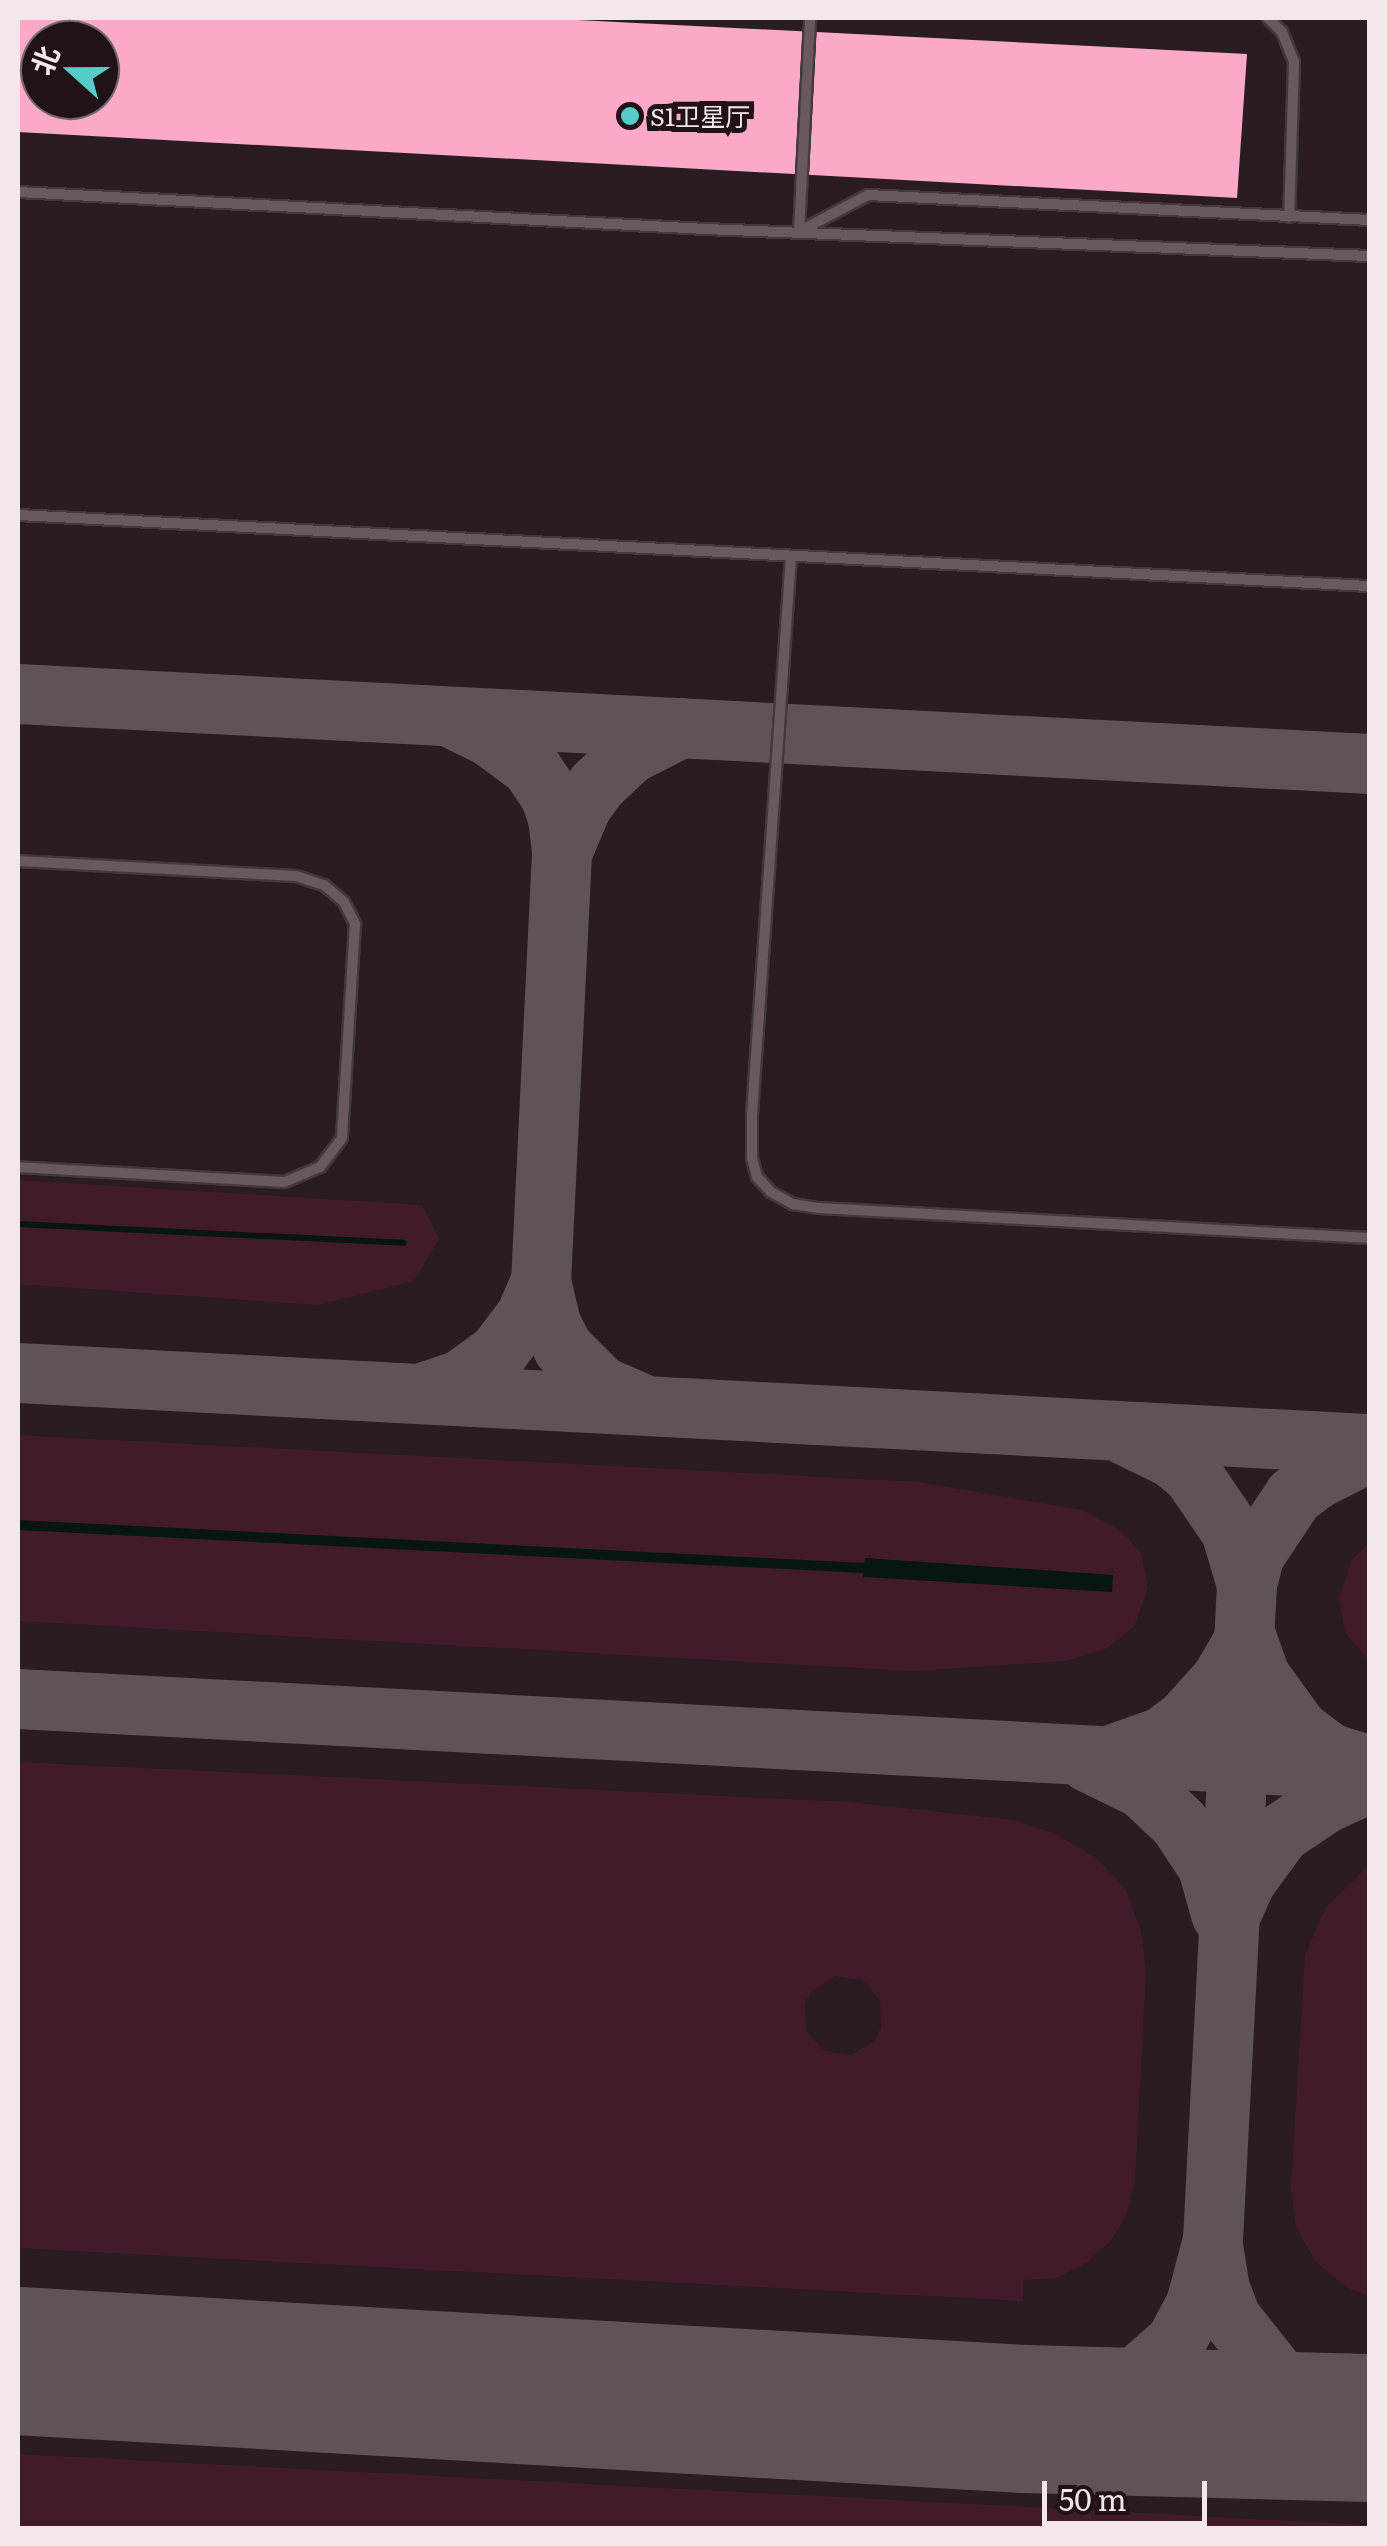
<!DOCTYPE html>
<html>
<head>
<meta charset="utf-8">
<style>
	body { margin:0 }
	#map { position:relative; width:1387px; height:2546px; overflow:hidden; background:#2a1c21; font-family:Literata,"Noto Sans SC",serif }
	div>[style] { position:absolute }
	.green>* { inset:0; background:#421b2b }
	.water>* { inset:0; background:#071514 }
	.stream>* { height:6px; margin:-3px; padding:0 3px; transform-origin:3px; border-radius:3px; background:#071514 }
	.taxiway>* { height:60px; margin:-30px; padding:0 30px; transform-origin:30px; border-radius:30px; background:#605358 }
	.runway>* { height:148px; margin:-74px; padding:0 74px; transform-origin:74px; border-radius:74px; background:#605358 }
	.building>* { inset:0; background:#faaac8 }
	.roads { filter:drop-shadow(2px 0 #43383c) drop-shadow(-2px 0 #43383c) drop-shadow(0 2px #43383c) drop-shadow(0 -2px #43383c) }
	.service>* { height:10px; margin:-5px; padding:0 5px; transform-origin:5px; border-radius:5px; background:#69585e }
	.dots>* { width:28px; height:28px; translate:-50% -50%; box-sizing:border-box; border:5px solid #201217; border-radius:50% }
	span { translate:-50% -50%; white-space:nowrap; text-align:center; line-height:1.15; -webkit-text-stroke:10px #201217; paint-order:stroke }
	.poi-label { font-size:25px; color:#f2e8ec }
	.left { translate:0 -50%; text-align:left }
	.frame { position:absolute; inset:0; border:20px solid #f2e8ec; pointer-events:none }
	.north { position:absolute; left:20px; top:20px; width:100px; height:100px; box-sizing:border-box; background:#201217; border:2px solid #74686c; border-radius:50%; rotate:291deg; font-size:28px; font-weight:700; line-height:40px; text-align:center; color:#f2e8ec }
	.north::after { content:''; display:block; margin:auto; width:35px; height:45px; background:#54cdc8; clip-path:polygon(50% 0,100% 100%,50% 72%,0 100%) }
	.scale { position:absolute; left:1042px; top:2481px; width:165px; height:45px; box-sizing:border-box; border:5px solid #f2e8ec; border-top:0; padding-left:12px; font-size:30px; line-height:35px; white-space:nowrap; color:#f2e8ec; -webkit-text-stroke:8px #201217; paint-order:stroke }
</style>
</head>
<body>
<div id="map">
	<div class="green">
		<i style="clip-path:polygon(18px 1180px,422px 1205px,439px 1239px,414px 1281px,318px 1305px,18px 1284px)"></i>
		<i style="clip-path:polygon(18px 1435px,919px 1482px,1082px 1510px,1121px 1530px,1141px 1553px,1148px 1588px,1134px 1627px,1105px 1649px,1066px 1661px,913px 1671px,18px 1621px)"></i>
		<i style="clip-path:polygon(1369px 1542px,1369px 1661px,1345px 1632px,1339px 1597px,1351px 1561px)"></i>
		<i style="clip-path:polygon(evenodd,18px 1762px,849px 1802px,1013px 1820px,1054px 1833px,1099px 1860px,1126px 1890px,1141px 1931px,1146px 1971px,1135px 2181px,1127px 2213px,1111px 2241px,1085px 2264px,1056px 2278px,1023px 2280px,1023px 2301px,18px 2248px,18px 1762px,835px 1976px,862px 1980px,880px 2000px,881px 2027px,875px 2040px,852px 2055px,825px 2051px,806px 2031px,805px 2003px,812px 1991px,835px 1976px)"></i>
		<i style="clip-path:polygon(1369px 1865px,1369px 2296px,1345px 2287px,1315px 2261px,1296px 2227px,1291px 2187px,1305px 1955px,1326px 1907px)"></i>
		<i style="clip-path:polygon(18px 2454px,1369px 2525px,1369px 2528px,18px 2528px)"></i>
	</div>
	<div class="water">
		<i style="clip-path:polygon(18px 1520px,864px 1563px,865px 1558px,1113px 1575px,1112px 1592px,863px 1577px,863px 1573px,18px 1530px)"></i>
	</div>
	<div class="stream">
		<i style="left:18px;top:1224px;width:386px;rotate:2.8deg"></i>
	</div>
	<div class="taxiway">
		<i style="left:18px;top:694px;width:1354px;rotate:2.96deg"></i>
		<i style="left:456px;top:720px;width:37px;rotate:26deg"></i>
		<i style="left:489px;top:736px;width:52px;rotate:36.4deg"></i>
		<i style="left:531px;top:767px;width:34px;rotate:56deg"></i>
		<i style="left:550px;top:795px;width:24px;rotate:71deg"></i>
		<i style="left:558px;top:818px;width:35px;rotate:83deg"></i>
		<i style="left:562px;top:853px;width:429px;rotate:92.8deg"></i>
		<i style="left:541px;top:1281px;width:44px;rotate:76.9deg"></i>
		<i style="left:551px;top:1324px;width:27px;rotate:63deg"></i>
		<i style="left:563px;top:1348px;width:54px;rotate:45deg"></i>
		<i style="left:601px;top:1386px;width:43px;rotate:23.6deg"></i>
		<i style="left:562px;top:853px;width:51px;rotate:-66.9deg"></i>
		<i style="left:582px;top:806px;width:26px;rotate:-54deg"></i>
		<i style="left:597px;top:785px;width:45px;rotate:-43.2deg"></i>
		<i style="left:630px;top:754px;width:57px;rotate:-27deg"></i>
		<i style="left:18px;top:1373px;width:1354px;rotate:3.01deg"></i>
		<i style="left:420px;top:1394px;width:43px;rotate:-18.9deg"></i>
		<i style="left:461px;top:1380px;width:46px;rotate:-36.1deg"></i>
		<i style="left:498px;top:1353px;width:46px;rotate:-52.9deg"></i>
		<i style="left:526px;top:1316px;width:38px;rotate:-67deg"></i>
		<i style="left:1125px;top:1435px;width:52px;rotate:26.1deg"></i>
		<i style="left:1172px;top:1458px;width:26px;rotate:39deg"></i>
		<i style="left:1192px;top:1474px;width:69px;rotate:55.6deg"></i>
		<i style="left:1231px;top:1531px;width:56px;rotate:73.5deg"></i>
		<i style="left:1246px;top:1636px;width:42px;rotate:70.7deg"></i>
		<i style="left:1260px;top:1676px;width:67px;rotate:54.2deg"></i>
		<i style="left:1299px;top:1730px;width:38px;rotate:37deg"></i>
		<i style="left:1329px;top:1753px;width:37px;rotate:17deg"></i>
		<i style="left:18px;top:1699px;width:1354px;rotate:3.01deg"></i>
		<i style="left:1114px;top:1754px;width:51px;rotate:-19.5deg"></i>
		<i style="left:1162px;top:1737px;width:27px;rotate:-36deg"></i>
		<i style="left:1184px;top:1721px;width:55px;rotate:-47.9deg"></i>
		<i style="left:1221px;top:1680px;width:50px;rotate:-59.8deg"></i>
		<i style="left:1088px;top:1762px;width:61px;rotate:26.1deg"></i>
		<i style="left:1143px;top:1789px;width:50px;rotate:43.4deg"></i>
		<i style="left:1179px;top:1823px;width:53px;rotate:56.6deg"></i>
		<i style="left:1208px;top:1867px;width:49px;rotate:74.5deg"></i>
		<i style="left:1233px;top:1910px;width:32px;rotate:-66deg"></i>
		<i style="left:1246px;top:1881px;width:59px;rotate:-53.9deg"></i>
		<i style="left:1281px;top:1833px;width:54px;rotate:-33.7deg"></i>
		<i style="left:1326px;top:1803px;width:48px;rotate:-24.4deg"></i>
		<i style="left:1213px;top:2246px;width:44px;rotate:80.8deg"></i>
		<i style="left:1220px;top:2289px;width:31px;rotate:69deg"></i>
		<i style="left:1231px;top:2318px;width:85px;rotate:51.7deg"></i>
		<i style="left:1284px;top:2385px;width:56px;rotate:28.9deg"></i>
		<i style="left:1333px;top:2412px;width:39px;rotate:17deg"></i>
		<i style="left:1023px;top:2419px;width:65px;rotate:-8deg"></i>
		<i style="left:1087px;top:2410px;width:38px;rotate:-30deg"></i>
		<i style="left:1120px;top:2391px;width:74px;rotate:-41.2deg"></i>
		<i style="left:1176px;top:2342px;width:43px;rotate:-62.2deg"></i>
		<i style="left:1196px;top:2304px;width:66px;rotate:-75.1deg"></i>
		<i style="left:1213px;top:2240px;width:656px;rotate:-87.03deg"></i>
		<i style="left:1247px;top:1585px;width:30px;rotate:-76deg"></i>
		<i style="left:1254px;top:1556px;width:72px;rotate:-56.3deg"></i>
		<i style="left:1294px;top:1496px;width:26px;rotate:-37deg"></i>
		<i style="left:1315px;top:1480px;width:62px;rotate:-27deg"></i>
	</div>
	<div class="runway">
		<i style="left:18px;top:2361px;width:1007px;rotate:3.3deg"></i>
		<i style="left:1023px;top:2419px;width:347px;rotate:1.5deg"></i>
	</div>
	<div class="building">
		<i style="clip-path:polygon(evenodd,18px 18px,538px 18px,1247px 54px,1237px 198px,18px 132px,18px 18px,40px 40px,100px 40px,100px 100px,40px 100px,40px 40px)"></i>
	</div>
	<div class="roads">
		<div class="service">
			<i style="left:1268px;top:18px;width:20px;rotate:45deg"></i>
			<i style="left:1282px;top:32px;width:32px;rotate:68deg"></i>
			<i style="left:1294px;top:62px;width:155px;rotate:91.8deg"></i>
			<i style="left:18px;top:192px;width:689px;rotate:3.08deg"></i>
			<i style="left:706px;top:229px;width:665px;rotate:2.33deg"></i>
			<i style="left:799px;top:231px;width:213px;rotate:-87deg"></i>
			<i style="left:800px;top:231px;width:77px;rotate:-27.9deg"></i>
			<i style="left:868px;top:195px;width:503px;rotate:2.85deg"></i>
			<i style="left:18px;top:515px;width:1354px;rotate:3.01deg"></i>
			<i style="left:791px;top:556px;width:559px;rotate:94deg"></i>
			<i style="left:752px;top:1114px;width:44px;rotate:90deg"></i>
			<i style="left:752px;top:1158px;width:20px;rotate:75deg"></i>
			<i style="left:757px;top:1177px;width:21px;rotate:47deg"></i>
			<i style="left:771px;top:1192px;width:25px;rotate:29deg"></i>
			<i style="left:793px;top:1204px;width:26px;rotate:9deg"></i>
			<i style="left:819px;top:1208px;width:552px;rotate:3.12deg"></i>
			<i style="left:18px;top:861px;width:278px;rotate:3.1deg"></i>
			<i style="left:296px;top:876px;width:29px;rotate:18deg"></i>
			<i style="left:324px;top:885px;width:26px;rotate:40deg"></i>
			<i style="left:344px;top:902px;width:25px;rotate:63deg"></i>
			<i style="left:355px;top:924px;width:214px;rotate:93.5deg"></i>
			<i style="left:342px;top:1138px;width:36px;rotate:127deg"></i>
			<i style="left:320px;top:1167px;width:39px;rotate:157deg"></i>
			<i style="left:284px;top:1182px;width:266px;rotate:-176.8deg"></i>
		</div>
	</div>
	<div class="dots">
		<i style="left:630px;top:116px;background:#54cdc8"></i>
	</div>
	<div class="poi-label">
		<span class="left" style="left:650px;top:116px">S1卫星厅</span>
	</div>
	<div class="frame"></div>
	<div class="north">北</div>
	<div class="scale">50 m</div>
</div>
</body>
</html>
